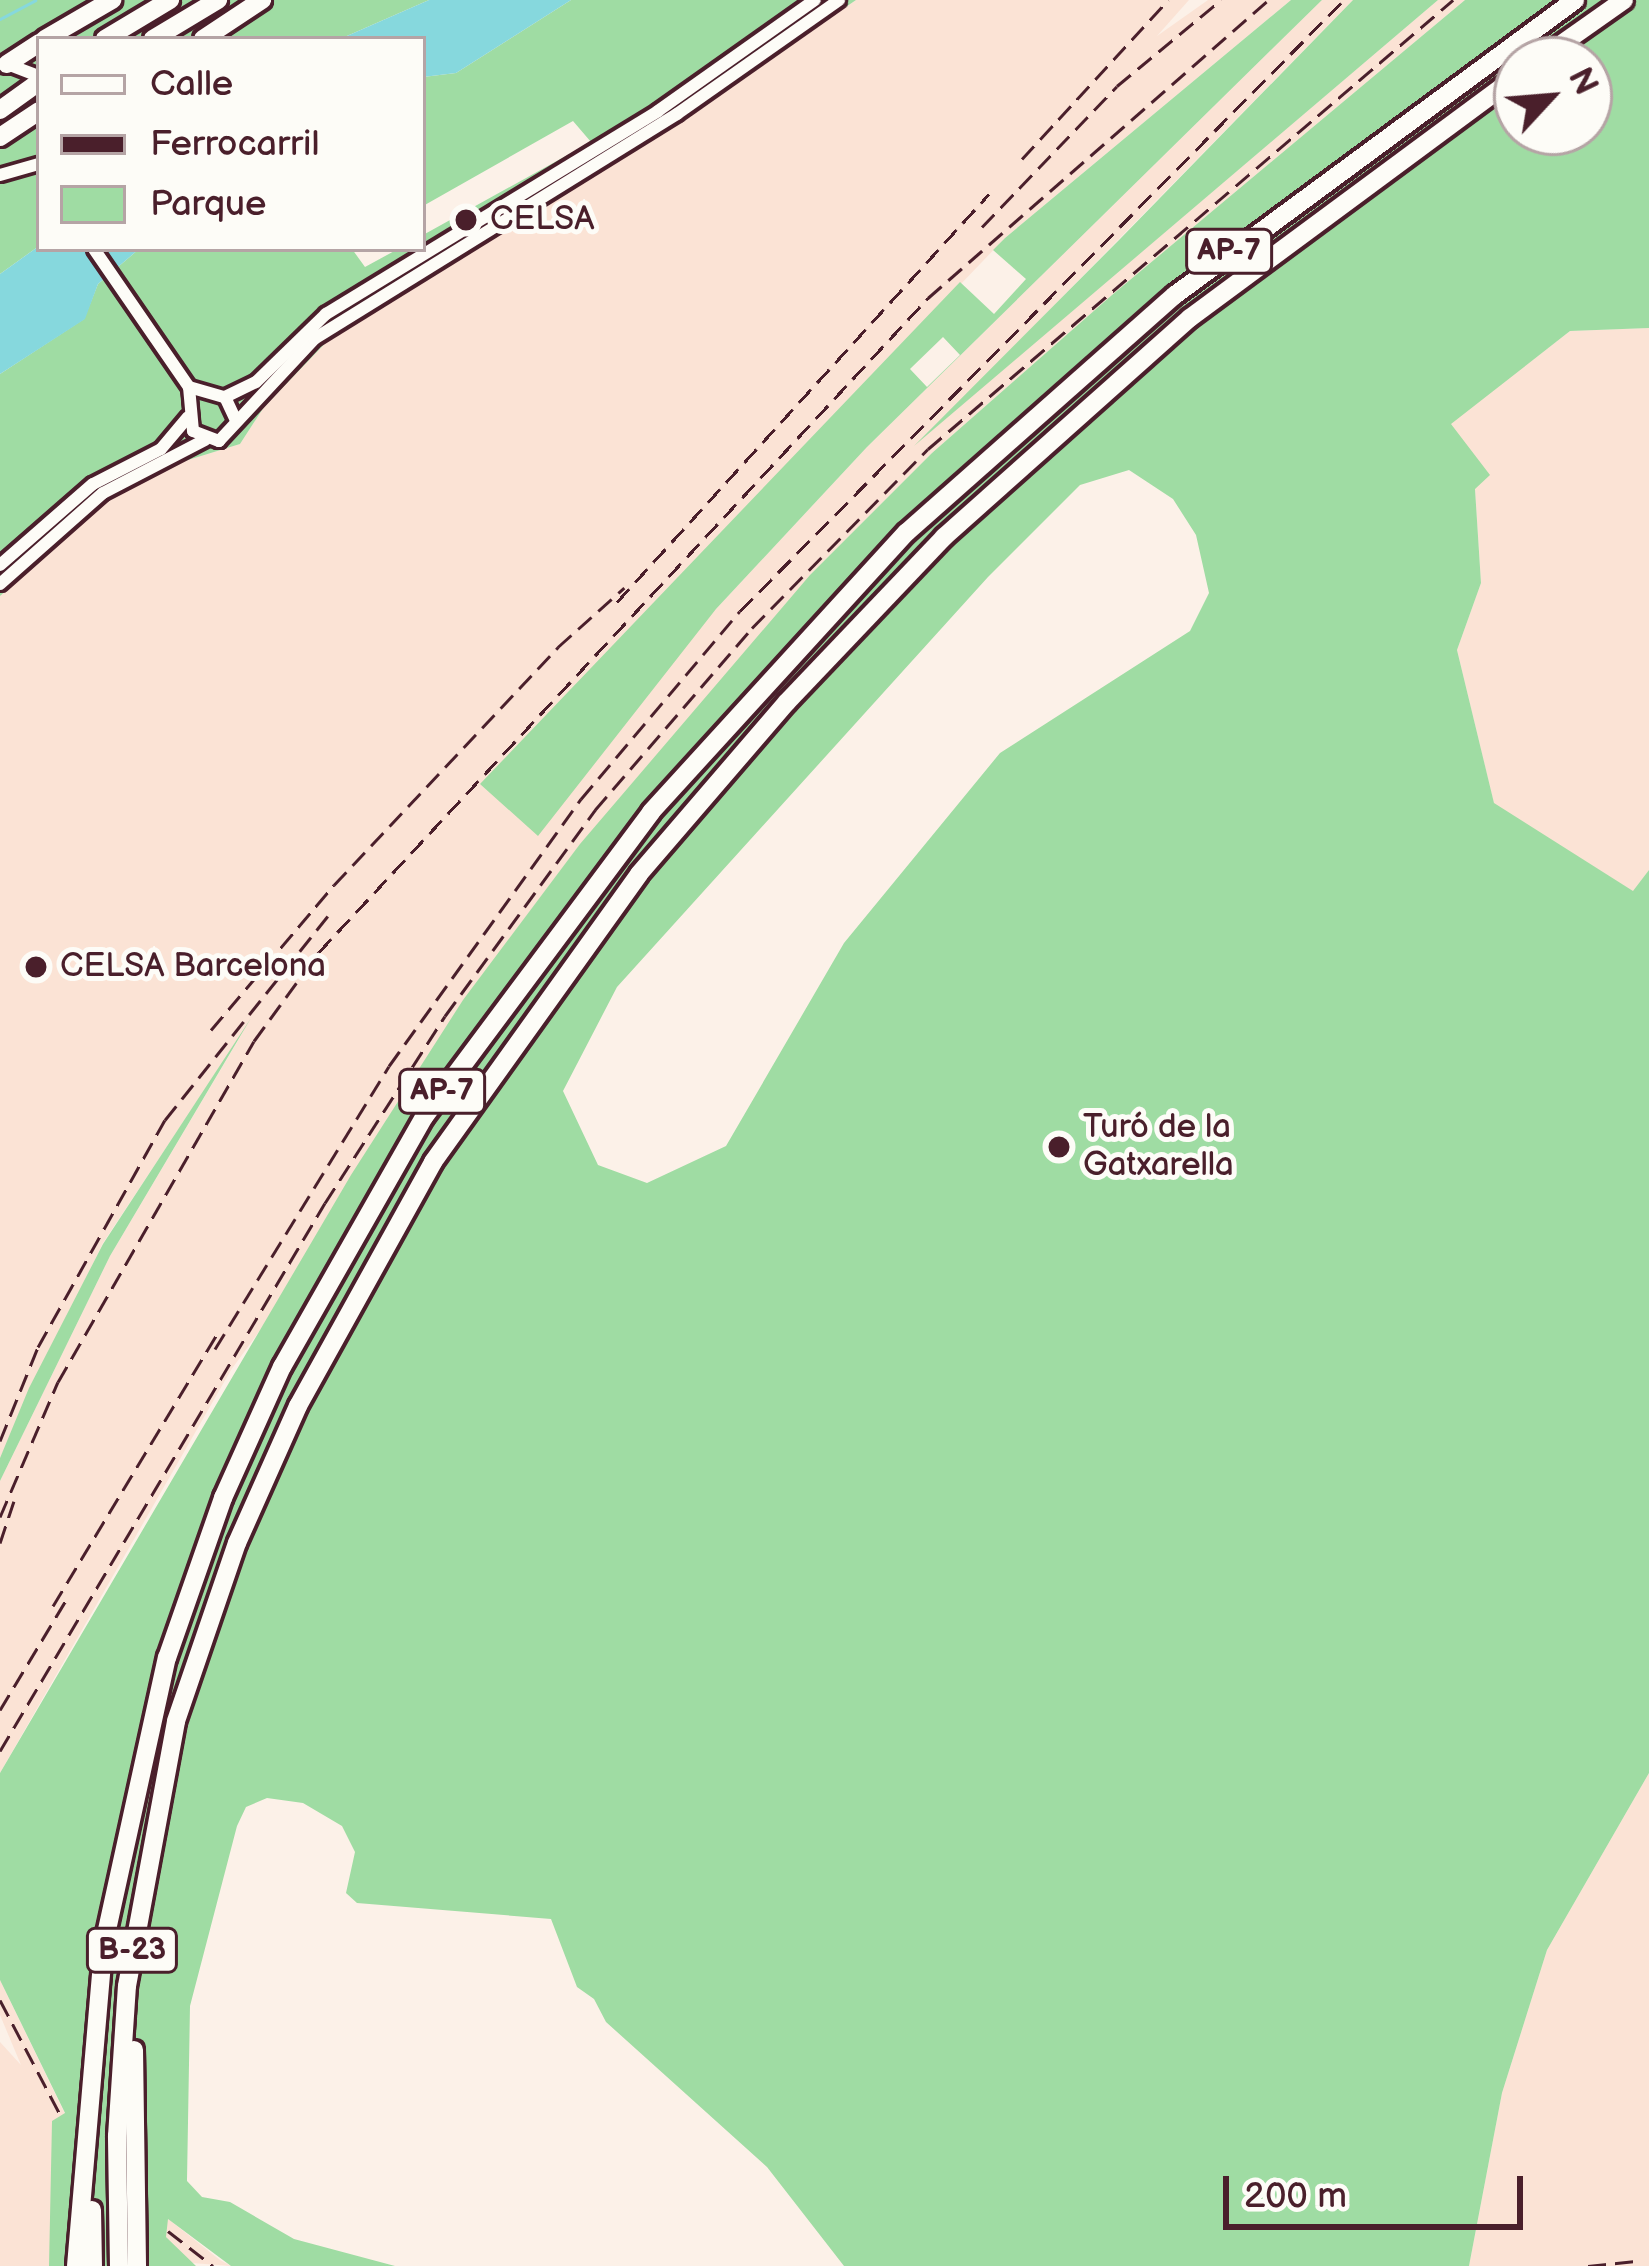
<!DOCTYPE html>
<html>
<head>
<meta charset="utf-8">
<style>
	body { margin:0 }
	#map { position:relative; width:1649px; height:2266px; overflow:hidden; background:#fcf1e8; font-family:"Balsamiq Sans",sans-serif }
	div>[style] { position:absolute }
	.built>* { inset:0; background:#fbe3d5 }
	.green>* { inset:0; background:#9fdca3 }
	.water>* { inset:0; background:#86d8dd }
	.stream>* { height:3px; margin:-1.5px; padding:0 1.5px; transform-origin:1.5px; border-radius:1.5px; background:#86d8dd }
	.roads { filter:drop-shadow(3px 0 #4a1f2b) drop-shadow(-3px 0 #4a1f2b) drop-shadow(0 3px #4a1f2b) drop-shadow(0 -3px #4a1f2b) }
	.minor>* { height:12px; margin:-6px; padding:0 6px; transform-origin:6px; border-radius:6px; background:#fdfcf7 }
	.highway>* { height:18px; margin:-9px; padding:0 9px; transform-origin:9px; border-radius:9px; background:#fdfcf7 }
	.rail>* { height:3px; margin-top:-1.5px; transform-origin:0; background:repeating-linear-gradient(90deg,#4a1f2b 0 18px,transparent 0 27px) }
	.dots>* { width:33px; height:33px; translate:-50% -50%; box-sizing:border-box; border:6px solid #fdfcf7; border-radius:50% }
	span { translate:-50% -50%; white-space:nowrap; text-align:center; line-height:1.15; -webkit-text-stroke:10px #fdfcf7; paint-order:stroke }
	.shield-label span { padding:3px 9px; background:#fdfcf7; border:3px solid; border-radius:9px; -webkit-text-stroke-width:0 }
	.shield-label { font-size:30px; color:#4a1f2b; font-weight:700 }
	.poi-label { font-size:33px; color:#4a1f2b }
	.left { translate:0 -50%; text-align:left }
	.legend { position:absolute; left:36px; top:36px; width:390px; height:216px; box-sizing:border-box; background:#fdfcf7; border:3px solid #b5a4a5; margin:0; padding:15px 21px; list-style:none; font-size:36px; color:#4a1f2b }
	.legend li { display:flex; align-items:center; gap:24px; height:60px }
	.legend b { width:60px; border:3px solid #b5a4a5 }
	.north { position:absolute; left:1493px; top:36px; width:120px; height:120px; box-sizing:border-box; background:#fdfcf7; border:3px solid #b5a4a5; border-radius:50%; rotate:64deg; font-size:33px; font-weight:700; line-height:48px; text-align:center; color:#4a1f2b }
	.north::after { content:''; display:block; margin:auto; width:42px; height:54px; background:#4a1f2b; clip-path:polygon(50% 0,100% 100%,50% 72%,0 100%) }
	.scale { position:absolute; left:1223px; top:2176px; width:300px; height:54px; box-sizing:border-box; border:6px solid #4a1f2b; border-top:0; padding-left:15px; font-size:36px; line-height:42px; white-space:nowrap; color:#4a1f2b; -webkit-text-stroke:9px #fdfcf7; paint-order:stroke }
</style>
</head>
<body>
<div id="map">
	<div class="built">
		<i style="clip-path:polygon(856px 0,1189px 0,1157px 36px,1208px 0,1291px 0,1005px 238px,480px 785px,716px 609px,867px 447px,1322px 0,1353px 0,933px 429px,1438px 0,1465px 0,1112px 295px,932px 453px,810px 575px,231px 1370px,0 1773px,0 1481px,110px 1256px,243px 1032px,103px 1243px,0 1458px,0 596px,136px 476px,240px 444px,264px 407px,338px 330px,685px 118px)"></i>
		<i style="clip-path:polygon(1649px 328px,1649px 870px,1634px 892px,1494px 804px,1457px 650px,1481px 583px,1475px 489px,1450px 424px,1570px 331px)"></i>
		<i style="clip-path:polygon(1649px 1773px,1649px 2266px,1469px 2266px,1502px 2093px,1547px 1950px)"></i>
		<i style="clip-path:polygon(0 1980px,65px 2114px,49px 2266px,0 2266px,0 2042px,21px 2065px,0 2015px)"></i>
		<i style="clip-path:polygon(167px 2218px,220px 2260px,231px 2266px,192px 2263px,166px 2237px)"></i>
	</div>
	<div class="green">
		<i style="clip-path:polygon(0 0,429px 0,340px 39px,39px 39px,39px 246px,0 274px)"></i>
		<i style="clip-path:polygon(571px 0,856px 0,685px 118px,338px 330px,264px 407px,240px 444px,136px 476px,0 596px,0 374px,84px 319px,98px 284px,139px 249px,352px 249px,365px 267px,398px 249px,423px 249px,423px 235px,591px 142px,573px 121px,423px 206px,423px 77px,456px 73px)"></i>
		<i style="clip-path:polygon(evenodd,1291px 0,1322px 0,867px 447px,716px 609px,538px 836px,480px 784px,960px 282px,994px 314px,1026px 279px,993px 250px,1005px 238px,1291px 0,943px 337px,960px 355px,927px 387px,910px 369px,943px 337px)"></i>
		<i style="clip-path:polygon(1353px 0,1438px 0,914px 446px,1120px 239px)"></i>
		<i style="clip-path:polygon(evenodd,1465px 0,1649px 0,1649px 328px,1570px 331px,1451px 424px,1490px 475px,1475px 489px,1481px 583px,1457px 650px,1494px 803px,1633px 891px,1649px 870px,1649px 1773px,1547px 1950px,1502px 2093px,1469px 2266px,844px 2266px,767px 2167px,606px 2022px,594px 1999px,577px 1987px,551px 1919px,357px 1903px,346px 1893px,355px 1852px,342px 1826px,303px 1803px,267px 1798px,246px 1807px,237px 1826px,190px 2006px,187px 2181px,202px 2197px,230px 2202px,294px 2239px,395px 2266px,231px 2266px,168px 2219px,166px 2237px,196px 2266px,49px 2266px,52px 2121px,65px 2113px,0 1980px,0 1773px,351px 1175px,463px 1000px,580px 844px,810px 575px,932px 453px,1112px 295px,1465px 0,1517px 60px,1589px 60px,1589px 132px,1517px 132px,1517px 60px,1465px 0,1129px 470px,1173px 499px,1196px 535px,1209px 593px,1190px 631px,1000px 753px,844px 943px,726px 1146px,647px 1183px,598px 1165px,563px 1091px,617px 987px,988px 577px,1080px 485px,1129px 470px)"></i>
		<i style="clip-path:polygon(251px 1018px,110px 1256px,0 1481px,0 1458px,29px 1388px,103px 1244px)"></i>
	</div>
	<div class="water">
		<i style="clip-path:polygon(429px 0,571px 0,456px 73px,423px 77px,423px 39px,340px 39px)"></i>
		<i style="clip-path:polygon(39px 246px,139px 249px,98px 284px,85px 319px,0 374px,0 274px)"></i>
	</div>
	<div class="stream">
		<i style="left:0;top:19px;width:40px;rotate:-28deg"></i>
	</div>
	<div class="roads">
		<div class="minor">
			<i style="left:7px;top:64px;width:34px;rotate:21deg"></i>
			<i style="left:0;top:175px;width:41px;rotate:-15.8deg"></i>
			<i style="left:94px;top:249px;width:168px;rotate:55.5deg"></i>
			<i style="left:189px;top:387px;width:44px;rotate:84.8deg"></i>
			<i style="left:193px;top:431px;width:28px;rotate:21deg"></i>
			<i style="left:219px;top:441px;width:139px;rotate:-47deg"></i>
			<i style="left:314px;top:339px;width:427px;rotate:-31.8deg"></i>
			<i style="left:677px;top:114px;width:198px;rotate:-35.1deg"></i>
			<i style="left:189px;top:387px;width:37px;rotate:16deg"></i>
			<i style="left:225px;top:397px;width:26px;rotate:65deg"></i>
			<i style="left:225px;top:397px;width:34px;rotate:-26deg"></i>
			<i style="left:256px;top:382px;width:98px;rotate:-44.2deg"></i>
			<i style="left:326px;top:314px;width:389px;rotate:-31.4deg"></i>
			<i style="left:658px;top:111px;width:192px;rotate:-35.3deg"></i>
			<i style="left:0;top:565px;width:123px;rotate:-41.1deg"></i>
			<i style="left:93px;top:484px;width:76px;rotate:-27.2deg"></i>
			<i style="left:161px;top:449px;width:42px;rotate:-49.8deg"></i>
			<i style="left:0;top:584px;width:137px;rotate:-41.5deg"></i>
			<i style="left:103px;top:493px;width:115px;rotate:-27.5deg"></i>
		</div>
		<div class="highway">
			<i style="left:45px;top:39px;width:78px;rotate:-30.2deg"></i>
			<i style="left:105px;top:39px;width:76px;rotate:-31deg"></i>
			<i style="left:153px;top:39px;width:76px;rotate:-31deg"></i>
			<i style="left:203px;top:39px;width:71px;rotate:-33.5deg"></i>
			<i style="left:1539px;top:60px;width:104px;rotate:-35.2deg"></i>
			<i style="left:7px;top:64px;width:38px;rotate:-33deg"></i>
			<i style="left:0;top:110px;width:48px;rotate:-35.7deg"></i>
			<i style="left:0;top:137px;width:47px;rotate:-33.7deg"></i>
			<i style="left:134px;top:2050px;width:216px;rotate:89.2deg"></i>
			<i style="left:92px;top:2210px;width:56px;rotate:89deg"></i>
			<i style="left:76px;top:2266px;width:319px;rotate:-85.1deg"></i>
			<i style="left:103px;top:1948px;width:297px;rotate:-77.6deg"></i>
			<i style="left:167px;top:1658px;width:170px;rotate:-70.7deg"></i>
			<i style="left:223px;top:1498px;width:144px;rotate:-65.8deg"></i>
			<i style="left:282px;top:1367px;width:288px;rotate:-60.4deg"></i>
			<i style="left:424px;top:1117px;width:380px;rotate:-53.3deg"></i>
			<i style="left:651px;top:812px;width:379px;rotate:-47.6deg"></i>
			<i style="left:907px;top:532px;width:358px;rotate:-41.5deg"></i>
			<i style="left:1175px;top:295px;width:497px;rotate:-36.4deg"></i>
			<i style="left:119px;top:2266px;width:130px;rotate:-90.9deg"></i>
			<i style="left:117px;top:2136px;width:150px;rotate:-86.2deg"></i>
			<i style="left:127px;top:1986px;width:269px;rotate:-79.5deg"></i>
			<i style="left:176px;top:1721px;width:188px;rotate:-71.1deg"></i>
			<i style="left:237px;top:1543px;width:150px;rotate:-66deg"></i>
			<i style="left:298px;top:1406px;width:279px;rotate:-61deg"></i>
			<i style="left:433px;top:1162px;width:354px;rotate:-54.4deg"></i>
			<i style="left:639px;top:874px;width:227px;rotate:-49.3deg"></i>
			<i style="left:787px;top:702px;width:228px;rotate:-46.4deg"></i>
			<i style="left:944px;top:537px;width:329px;rotate:-41.7deg"></i>
			<i style="left:1190px;top:318px;width:407px;rotate:-36.5deg"></i>
		</div>
	</div>
	<div class="rail">
		<i style="left:1022px;top:159px;width:216px;rotate:-47.4deg"></i>
		<i style="left:982px;top:227px;width:195px;rotate:-46.2deg"></i>
		<i style="left:1117px;top:86px;width:135px;rotate:-39.6deg"></i>
		<i style="left:617px;top:602px;width:552px;rotate:-47.64deg"></i>
		<i style="left:211px;top:1030px;width:190px;rotate:-49.7deg"></i>
		<i style="left:334px;top:885px;width:327px;rotate:-46.7deg"></i>
		<i style="left:558px;top:647px;width:89px;rotate:-41.8deg"></i>
		<i style="left:215px;top:1349px;width:332px;rotate:-58.4deg"></i>
		<i style="left:389px;top:1066px;width:329px;rotate:-54.3deg"></i>
		<i style="left:581px;top:799px;width:246px;rotate:-49.8deg"></i>
		<i style="left:740px;top:611px;width:859px;rotate:-45.33deg"></i>
		<i style="left:0;top:1441px;width:101px;rotate:-68deg"></i>
		<i style="left:38px;top:1347px;width:260px;rotate:-60.8deg"></i>
		<i style="left:165px;top:1120px;width:268px;rotate:-51.4deg"></i>
		<i style="left:0;top:1517px;width:147px;rotate:-66.8deg"></i>
		<i style="left:58px;top:1382px;width:393px;rotate:-60.1deg"></i>
		<i style="left:254px;top:1041px;width:110px;rotate:-53.9deg"></i>
		<i style="left:319px;top:952px;width:894px;rotate:-47.04deg"></i>
		<i style="left:928px;top:298px;width:453px;rotate:-41.2deg"></i>
		<i style="left:0;top:1543px;width:44px;rotate:-71.6deg"></i>
		<i style="left:53px;top:1606px;width:318px;rotate:-58.9deg"></i>
		<i style="left:0;top:1710px;width:132px;rotate:-59deg"></i>
		<i style="left:0;top:1751px;width:637px;rotate:-59.33deg"></i>
		<i style="left:325px;top:1203px;width:222px;rotate:-57.3deg"></i>
		<i style="left:445px;top:1016px;width:255px;rotate:-53.9deg"></i>
		<i style="left:595px;top:810px;width:240px;rotate:-49.2deg"></i>
		<i style="left:752px;top:628px;width:251px;rotate:-45.5deg"></i>
		<i style="left:928px;top:449px;width:691px;rotate:-40.54deg"></i>
		<i style="left:0;top:2000px;width:131px;rotate:62.3deg"></i>
		<i style="left:168px;top:2231px;width:57px;rotate:37.9deg"></i>
		<i style="left:1588px;top:2266px;width:48px;rotate:-5.9deg"></i>
	</div>
	<div class="dots">
		<i style="left:466px;top:220px;background:#4a1f2b"></i>
		<i style="left:36px;top:967px;background:#4a1f2b"></i>
		<i style="left:1059px;top:1147px;background:#4a1f2b"></i>
	</div>
	<div class="shield-label">
		<span style="left:1229px;top:251px">AP-7</span>
		<span style="left:442px;top:1091px">AP-7</span>
		<span style="left:132px;top:1950px">B-23</span>
	</div>
	<div class="poi-label">
		<span class="left" style="left:490px;top:220px">CELSA</span>
		<span class="left" style="left:60px;top:967px">CELSA Barcelona</span>
		<span class="left" style="left:1083px;top:1147px">Turó de la<br>Gatxarella</span>
	</div>
	<ul class="legend">
	<li><b style="height:15px;background:#fdfcf7"></b>Calle</li>
	<li><b style="height:15px;background:#4a1f2b"></b>Ferrocarril</li>
	<li><b style="height:33px;background:#9fdca3"></b>Parque</li>
	</ul>
	<div class="north">N</div>
	<div class="scale">200 m</div>
</div>
</body>
</html>
